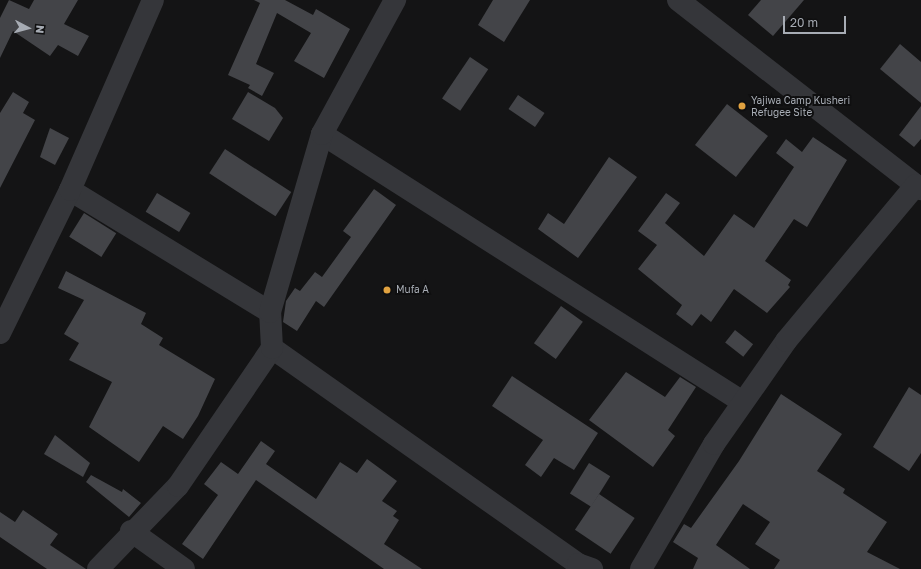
<!DOCTYPE html>
<html>
<head>
<meta charset="utf-8">
<style>
	body { margin:0 }
	#map { position:relative; width:921px; height:569px; overflow:hidden; background:#141415; font-family:"Golos Text",sans-serif }
	div>[style] { position:absolute }
	.building>* { inset:0; background:#434448; transform-origin:0 0 }
	.minor>* { height:22px; margin:-11px; padding:0 11px; transform-origin:11px; border-radius:11px; background:#35363a }
	.dots>* { width:11px; height:11px; translate:-50% -50%; box-sizing:border-box; border:2px solid #0f0f10; border-radius:50% }
	span { translate:-50% -50%; white-space:nowrap; text-align:center; line-height:1.15; -webkit-text-stroke:4px #0f0f10; paint-order:stroke }
	.poi-label { font-size:10px; color:#a7acb4 }
	.left { translate:0 -50%; text-align:left }
	.north { position:absolute; left:8px; top:8px; width:40px; height:40px; -webkit-text-stroke:3px #0f0f10; paint-order:stroke; rotate:96deg; font-size:11px; font-weight:700; line-height:16px; text-align:center; color:#a7acb4 }
	.north::after { content:''; display:block; margin:auto; width:14px; height:18px; background:#a7acb4; clip-path:polygon(50% 0,100% 100%,50% 72%,0 100%) }
	.scale { position:absolute; left:783px; top:16px; width:63px; height:18px; box-sizing:border-box; border:2px solid #a7acb4; border-top:0; padding-left:5px; font-size:12px; line-height:14px; white-space:nowrap; color:#a7acb4; -webkit-text-stroke:3px #0f0f10; paint-order:stroke }
</style>
</head>
<body>
<div id="map">
	<div class="building">
		<i style="clip-path:polygon(9px 0,29px 9px,34px 0,78px 0,64px 24px,89px 36px,78px 56px,58px 45px,50px 56px,13px 31px,0 58px,0 18px)"></i>
		<i style="clip-path:polygon(254px 0,285px 0,313px 15px,316px 9px,350px 29px,324px 78px,294px 61px,311px 33px,277px 13px,256px 64px,274px 73px,262px 96px,248px 88px,250px 85px,228px 75px,260px 3px)"></i>
		<i style="clip-path:polygon(493px 0,530px 0,504px 42px,478px 25px)"></i>
		<i style="clip-path:polygon(761px 0,804px 0,773px 36px,748px 15px)"></i>
		<i style="clip-path:polygon(900px 44px,921px 62px,921px 103px,880px 69px)"></i>
		<i style="left:470px;top:57px;width:22px;height:50px;rotate:34deg"></i>
		<i style="clip-path:polygon(13px 92px,29px 102px,23px 113px,35px 120px,0 188px,0 113px)"></i>
		<i style="clip-path:polygon(248px 92px,275px 108px,283px 118px,269px 141px,232px 119px)"></i>
		<i style="left:518px;top:95px;width:32px;height:17px;rotate:34deg"></i>
		<i style="left:727px;top:104px;width:52px;height:52px;rotate:38deg"></i>
		<i style="clip-path:polygon(921px 106px,921px 139px,914px 147px,899px 135px)"></i>
		<i style="clip-path:polygon(50px 128px,69px 138px,55px 165px,40px 157px)"></i>
		<i style="clip-path:polygon(813px 137px,847px 160px,807px 227px,794px 219px,765px 261px,791px 280px,788px 285px,790px 287px,767px 313px,734px 289px,711px 322px,701px 314px,692px 326px,676px 314px,682px 305px,638px 269px,657px 245px,638px 231px,666px 193px,680px 203px,665px 223px,704px 256px,734px 214px,754px 228px,794px 167px,776px 153px,786px 139px,802px 152px)"></i>
		<i style="left:225px;top:149px;width:79px;height:29px;rotate:33deg"></i>
		<i style="clip-path:polygon(609px 157px,637px 177px,578px 258px,538px 229px,548px 213px,564px 224px)"></i>
		<i style="clip-path:polygon(374px 189px,396px 205px,324px 307px,316px 301px,297px 331px,283px 322px,286px 301px,295px 288px,300px 291px,315px 272px,322px 277px,351px 237px,343px 231px)"></i>
		<i style="left:157px;top:193px;width:39px;height:22px;rotate:31deg"></i>
		<i style="left:84px;top:213px;width:38px;height:28px;rotate:32deg"></i>
		<i style="clip-path:polygon(66px 271px,146px 313px,141px 324px,163px 338px,159px 345px,215px 379px,198px 416px,183px 439px,163px 426px,139px 462px,89px 427px,112px 382px,69px 360px,79px 343px,64px 334px,84px 300px,58px 288px)"></i>
		<i style="left:561px;top:306px;width:27px;height:46px;rotate:36deg"></i>
		<i style="left:735px;top:330px;width:23px;height:16px;rotate:38deg"></i>
		<i style="clip-path:polygon(626px 372px,665px 397px,680px 377px,696px 387px,668px 430px,675px 436px,653px 467px,589px 420px)"></i>
		<i style="clip-path:polygon(512px 376px,598px 433px,574px 470px,554px 458px,541px 477px,525px 465px,543px 440px,492px 406px)"></i>
		<i style="clip-path:polygon(909px 387px,921px 395px,921px 453px,909px 471px,873px 447px)"></i>
		<i style="clip-path:polygon(781px 394px,842px 434px,817px 471px,845px 489px,843px 493px,887px 522px,867px 552px,900px 569px,774px 569px,780px 560px,755px 544px,770px 522px,743px 504px,716px 545px,750px 569px,693px 569px,698px 558px,673px 542px,684px 524px,691px 528px,739px 461px)"></i>
		<i style="clip-path:polygon(55px 435px,90px 463px,83px 477px,44px 454px)"></i>
		<i style="clip-path:polygon(261px 441px,275px 451px,266px 464px,316px 499px,340px 462px,357px 473px,367px 459px,397px 481px,382px 501px,397px 511px,393px 516px,399px 520px,384px 544px,422px 569px,384px 569px,256px 480px,203px 559px,182px 544px,218px 495px,204px 484px,221px 462px,238px 474px)"></i>
		<i style="left:589px;top:463px;width:25px;height:36px;rotate:32deg"></i>
		<i style="clip-path:polygon(91px 475px,122px 492px,123px 489px,141px 503px,129px 517px,86px 482px)"></i>
		<i style="left:599px;top:494px;width:43px;height:43px;rotate:34deg"></i>
		<i style="clip-path:polygon(23px 510px,58px 534px,50px 545px,86px 569px,47px 569px,0 537px,0 512px,15px 522px)"></i>
	</div>
	<div class="minor">
		<i style="left:678px;top:0;width:308px;rotate:37.9deg"></i>
		<i style="left:322px;top:134px;width:499px;rotate:32.5deg"></i>
		<i style="left:70px;top:190px;width:234px;rotate:31.4deg"></i>
		<i style="left:0;top:333px;width:159px;rotate:-63.9deg"></i>
		<i style="left:70px;top:190px;width:207px;rotate:-66.4deg"></i>
		<i style="left:272px;top:348px;width:375px;rotate:35.2deg"></i>
		<i style="left:578px;top:564px;width:15px;rotate:20deg"></i>
		<i style="left:131px;top:531px;width:65px;rotate:35.6deg"></i>
		<i style="left:98px;top:569px;width:115px;rotate:-46.1deg"></i>
		<i style="left:178px;top:486px;width:167px;rotate:-55.7deg"></i>
		<i style="left:272px;top:348px;width:36px;rotate:-93deg"></i>
		<i style="left:270px;top:312px;width:185px;rotate:-73.7deg"></i>
		<i style="left:322px;top:134px;width:153px;rotate:-61.4deg"></i>
		<i style="left:641px;top:569px;width:145px;rotate:-59.7deg"></i>
		<i style="left:714px;top:444px;width:126px;rotate:-55deg"></i>
		<i style="left:786px;top:341px;width:203px;rotate:-50.2deg"></i>
	</div>
	<div class="dots">
		<i style="left:742px;top:106px;background:#e1a240"></i>
		<i style="left:387px;top:290px;background:#e1a240"></i>
	</div>
	<div class="poi-label">
		<span class="left" style="left:751px;top:106px">Yajiwa Camp Kusheri<br>Refugee Site</span>
		<span class="left" style="left:396px;top:290px">Mufa A</span>
	</div>
	<div class="north">N</div>
	<div class="scale">20 m</div>
</div>
</body>
</html>
